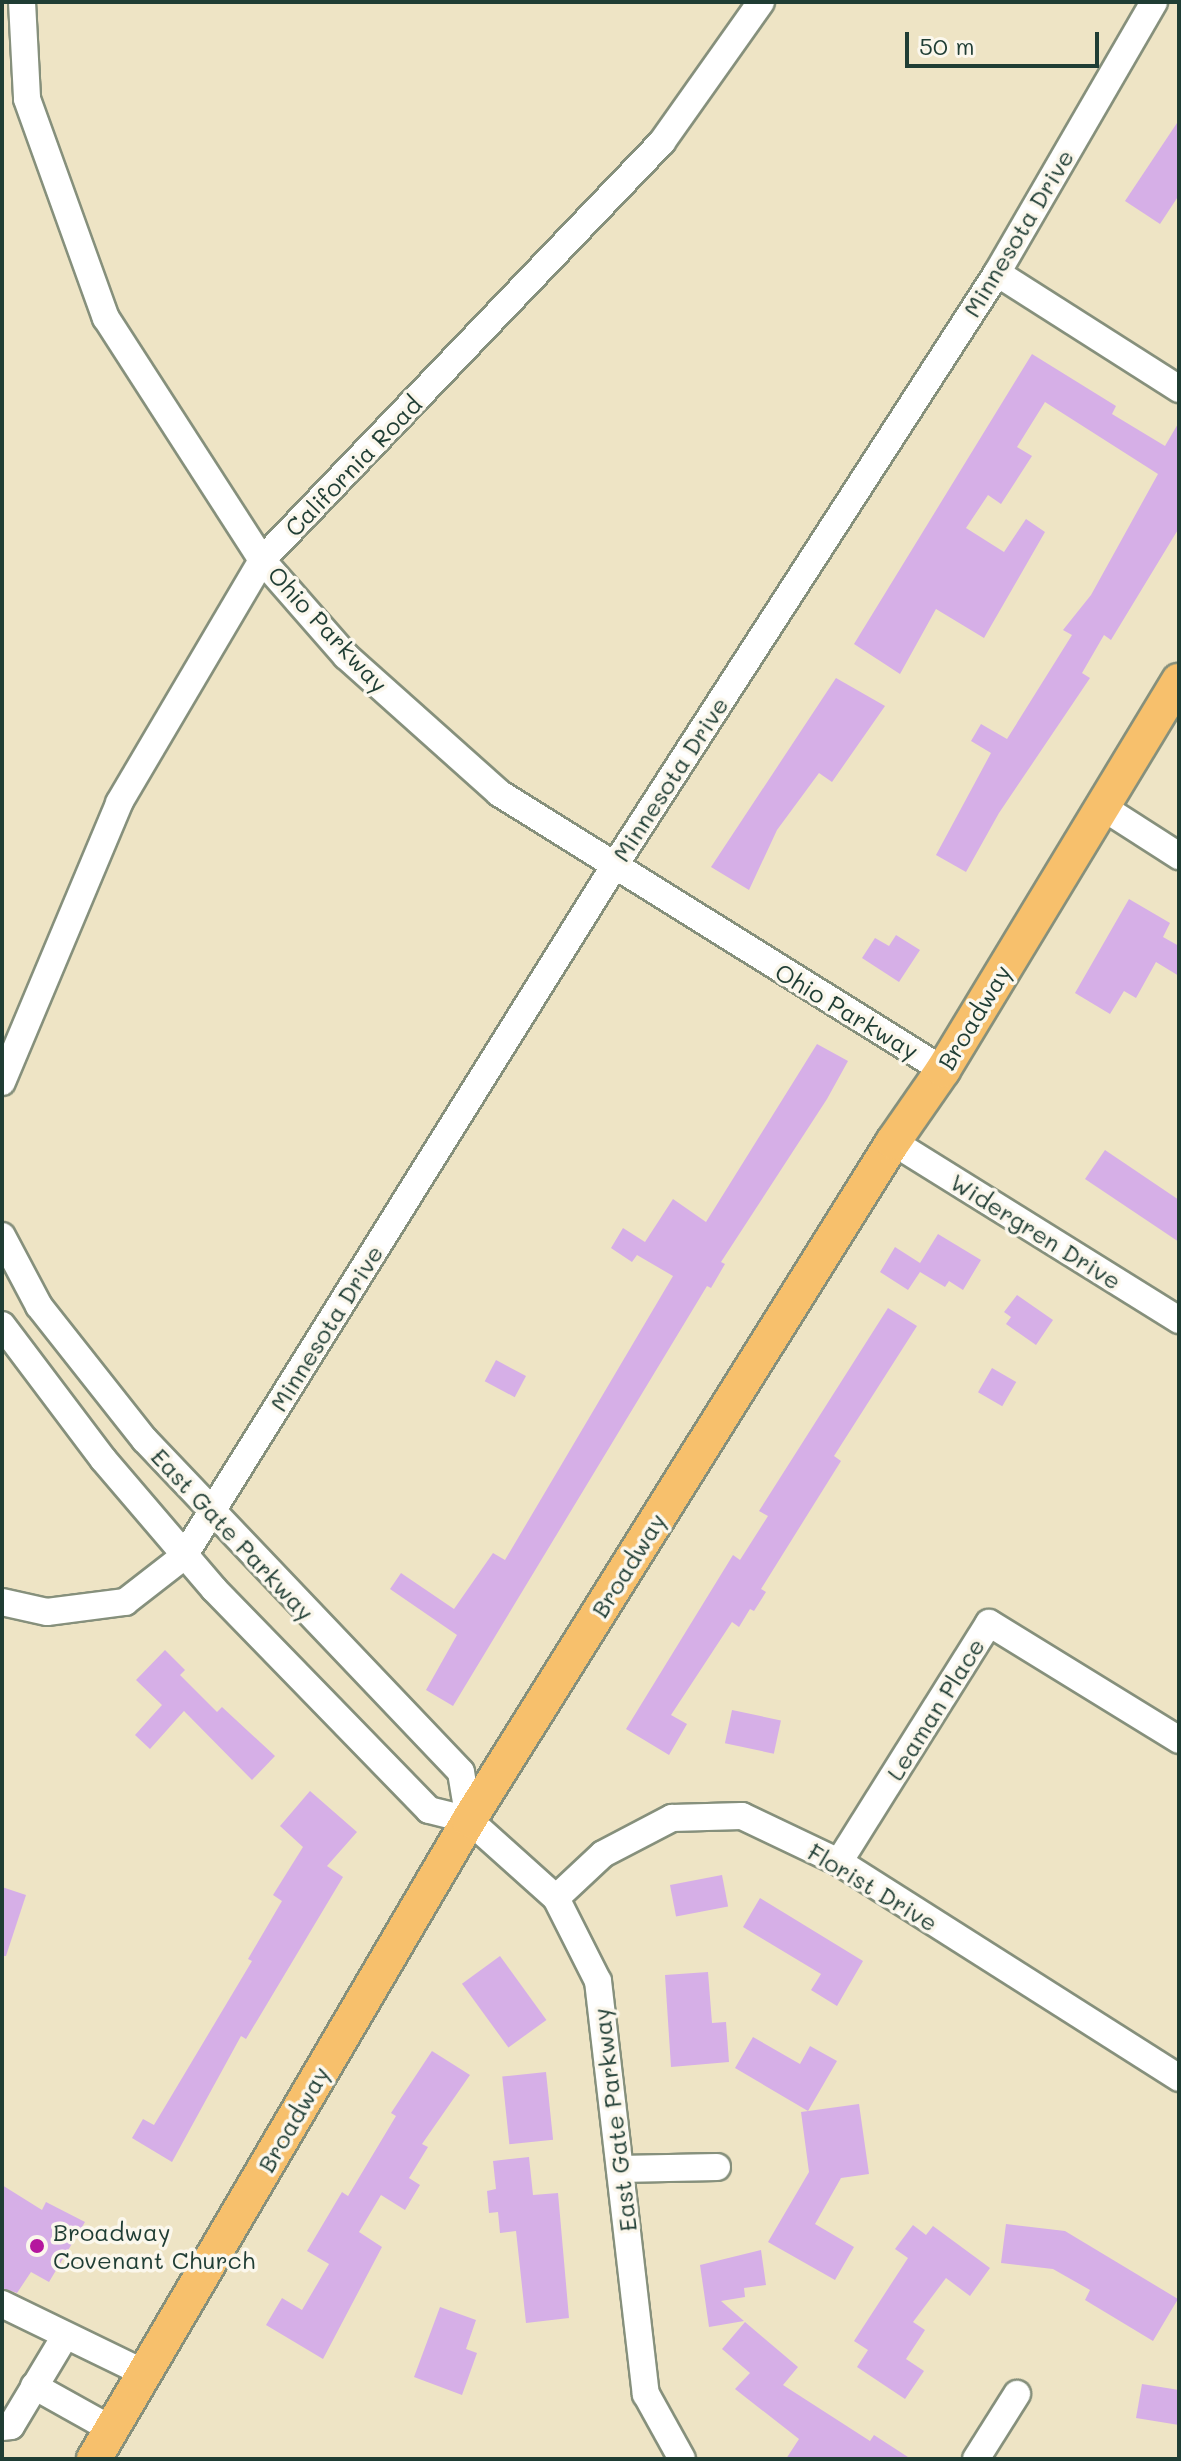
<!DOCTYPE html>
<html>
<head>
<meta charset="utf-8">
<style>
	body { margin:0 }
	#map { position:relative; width:1181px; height:2461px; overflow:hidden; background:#eee4c5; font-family:Mali,sans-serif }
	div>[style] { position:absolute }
	.building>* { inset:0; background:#d6afe7; transform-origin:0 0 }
	.roads { filter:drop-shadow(2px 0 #86907c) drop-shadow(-2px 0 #86907c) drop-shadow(0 2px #86907c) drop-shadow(0 -2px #86907c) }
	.minor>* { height:26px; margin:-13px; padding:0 13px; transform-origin:13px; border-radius:13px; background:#fff }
	.major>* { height:34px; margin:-17px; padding:0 17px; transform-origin:17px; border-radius:17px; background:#f7c06c }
	.dots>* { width:22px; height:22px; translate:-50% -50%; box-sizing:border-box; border:4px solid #fbf7ec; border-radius:50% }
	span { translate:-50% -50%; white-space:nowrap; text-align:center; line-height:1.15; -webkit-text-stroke:7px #fbf7ec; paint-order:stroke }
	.street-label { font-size:24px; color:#1f3d34 }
	.poi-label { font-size:24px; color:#1f3d34 }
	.left { translate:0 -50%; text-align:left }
	.frame { position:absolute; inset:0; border:4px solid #1f3d34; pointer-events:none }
	.scale { position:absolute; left:905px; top:32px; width:194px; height:36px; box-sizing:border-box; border:4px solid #1f3d34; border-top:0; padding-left:10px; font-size:24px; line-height:28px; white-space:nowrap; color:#1f3d34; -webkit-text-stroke:6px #fbf7ec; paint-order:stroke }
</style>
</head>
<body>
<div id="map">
	<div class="building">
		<i style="clip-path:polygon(1179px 120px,1179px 195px,1160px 224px,1125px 201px)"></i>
		<i style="clip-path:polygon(1032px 354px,1116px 406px,1112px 414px,1165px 446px,1179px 422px,1179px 528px,1111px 640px,1104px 635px,1082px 673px,1090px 678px,999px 813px,966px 872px,936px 855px,991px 753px,971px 741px,981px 724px,1007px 739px,1072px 635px,1063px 630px,1091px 595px,1158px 474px,1045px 402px,1017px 447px,1032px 456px,1001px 504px,988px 495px,966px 528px,1004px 552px,1026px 519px,1045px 532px,984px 638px,936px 609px,900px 674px,854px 644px)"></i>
		<i style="clip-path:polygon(836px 678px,885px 706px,832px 782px,819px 773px,777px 830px,749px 890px,711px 867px)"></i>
		<i style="clip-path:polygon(1129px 899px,1170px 923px,1163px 937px,1179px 946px,1179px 976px,1156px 962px,1136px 998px,1124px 991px,1110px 1014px,1075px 993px)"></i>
		<i style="clip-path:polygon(896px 935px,920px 950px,899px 982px,862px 958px,875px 938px,889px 946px)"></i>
		<i style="clip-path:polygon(817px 1044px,848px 1061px,827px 1099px,721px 1262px,725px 1264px,711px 1288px,707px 1286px,453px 1706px,426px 1690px,457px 1635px,390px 1589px,401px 1573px,454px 1609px,493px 1553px,505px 1560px,673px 1276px,637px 1255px,632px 1262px,611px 1248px,623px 1228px,645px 1242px,673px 1199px,706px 1222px)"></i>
		<i style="clip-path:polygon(1105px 1150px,1179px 1200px,1179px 1242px,1085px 1179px)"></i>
		<i style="clip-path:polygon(938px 1234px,981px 1260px,963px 1290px,949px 1281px,945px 1287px,920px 1272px,908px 1290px,880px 1272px,895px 1247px,920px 1263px)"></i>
		<i style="clip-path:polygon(1017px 1295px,1053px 1320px,1036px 1345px,1006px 1324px,1011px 1317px,1004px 1312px)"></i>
		<i style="clip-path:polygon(888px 1308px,917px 1326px,834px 1456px,841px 1461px,761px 1589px,766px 1592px,754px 1611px,750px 1609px,739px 1627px,732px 1622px,671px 1715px,687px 1724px,669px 1755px,626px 1729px,733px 1555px,740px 1560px,768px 1516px,759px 1511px)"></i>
		<i style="left:496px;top:1360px;width:34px;height:24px;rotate:28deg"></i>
		<i style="left:992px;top:1368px;width:28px;height:28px;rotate:30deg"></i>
		<i style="clip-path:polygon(165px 1650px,185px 1670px,180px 1675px,217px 1712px,222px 1707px,275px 1756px,252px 1780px,184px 1711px,150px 1749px,135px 1735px,162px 1705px,136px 1680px)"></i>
		<i style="left:732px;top:1710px;width:50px;height:34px;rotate:12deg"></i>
		<i style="clip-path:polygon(310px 1791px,357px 1832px,327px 1866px,343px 1877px,246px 2039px,241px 2036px,172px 2162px,132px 2138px,143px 2119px,154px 2125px,252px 1961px,248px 1959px,282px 1901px,273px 1895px,303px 1847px,280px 1826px)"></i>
		<i style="left:722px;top:1875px;width:32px;height:53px;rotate:79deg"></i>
		<i style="clip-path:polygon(2px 1887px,26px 1895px,6px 1956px,2px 1956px)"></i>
		<i style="clip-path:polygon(760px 1898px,863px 1961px,837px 2006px,811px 1990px,821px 1974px,743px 1927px)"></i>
		<i style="left:500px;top:1956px;width:79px;height:47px;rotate:54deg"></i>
		<i style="clip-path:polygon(708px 1972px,712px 2023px,726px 2022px,729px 2062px,671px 2067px,665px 1975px)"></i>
		<i style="clip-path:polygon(753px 2037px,800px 2064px,810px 2046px,837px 2061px,808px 2111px,735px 2068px)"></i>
		<i style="clip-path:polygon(432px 2051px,470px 2075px,422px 2144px,428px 2147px,409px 2178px,420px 2185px,405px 2210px,381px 2195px,359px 2232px,382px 2247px,323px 2359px,266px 2325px,282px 2298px,302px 2310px,329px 2264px,307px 2251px,342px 2192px,348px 2196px,396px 2116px,391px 2113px)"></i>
		<i style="left:546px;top:2072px;width:68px;height:44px;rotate:84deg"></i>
		<i style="clip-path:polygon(859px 2104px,869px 2174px,841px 2178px,815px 2224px,854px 2247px,835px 2280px,768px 2242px,809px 2172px,801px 2112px)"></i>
		<i style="clip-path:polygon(529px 2157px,533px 2195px,558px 2193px,569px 2318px,526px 2323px,516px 2231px,500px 2233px,498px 2212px,489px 2213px,487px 2191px,496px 2189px,493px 2161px)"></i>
		<i style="clip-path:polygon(2px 2185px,42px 2210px,46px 2202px,85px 2222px,49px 2282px,31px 2272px,17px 2293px,2px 2288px)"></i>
		<i style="clip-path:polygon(1006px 2224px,1065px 2231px,1178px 2299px,1153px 2341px,1085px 2300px,1090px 2290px,1053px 2269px,1001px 2263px)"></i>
		<i style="clip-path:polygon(913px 2225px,926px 2235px,933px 2226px,990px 2268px,970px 2296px,946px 2278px,913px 2322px,925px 2330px,906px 2359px,924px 2371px,905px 2399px,857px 2367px,868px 2350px,854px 2341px,908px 2258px,895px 2249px)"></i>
		<i style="clip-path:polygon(761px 2250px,766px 2285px,744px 2288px,745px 2297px,721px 2301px,744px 2321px,709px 2327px,700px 2265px)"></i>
		<i style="clip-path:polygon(440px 2307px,476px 2320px,466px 2349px,477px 2353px,462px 2395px,414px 2377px)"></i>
		<i style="clip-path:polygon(745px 2322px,798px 2367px,783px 2385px,870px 2441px,874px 2435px,911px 2459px,786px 2459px,799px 2439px,735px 2389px,750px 2373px,722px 2349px)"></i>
		<i style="clip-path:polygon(1142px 2384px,1179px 2390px,1179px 2425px,1136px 2418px)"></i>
	</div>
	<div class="roads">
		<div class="minor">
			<i style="left:22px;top:2px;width:97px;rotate:87deg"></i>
			<i style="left:27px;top:99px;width:233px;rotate:70.2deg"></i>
			<i style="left:106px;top:318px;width:288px;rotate:57.2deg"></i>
			<i style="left:262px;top:560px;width:128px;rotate:48.8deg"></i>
			<i style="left:346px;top:656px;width:205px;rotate:41.8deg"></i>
			<i style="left:499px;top:793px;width:523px;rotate:31.96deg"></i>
			<i style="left:997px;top:273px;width:216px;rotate:32.5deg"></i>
			<i style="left:1101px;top:806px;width:93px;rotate:32.7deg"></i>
			<i style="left:2px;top:1082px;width:303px;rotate:-67.2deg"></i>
			<i style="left:119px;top:803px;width:282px;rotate:-59.5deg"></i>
			<i style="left:262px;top:560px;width:579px;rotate:-46.26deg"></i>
			<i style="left:662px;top:142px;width:171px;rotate:-54.7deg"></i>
			<i style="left:893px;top:1142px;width:337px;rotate:31.9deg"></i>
			<i style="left:2px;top:1236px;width:79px;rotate:62.1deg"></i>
			<i style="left:39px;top:1306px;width:171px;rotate:51.7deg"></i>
			<i style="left:145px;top:1440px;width:458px;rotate:46.4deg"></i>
			<i style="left:461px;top:1772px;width:49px;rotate:80.5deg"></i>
			<i style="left:2px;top:1325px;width:168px;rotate:53deg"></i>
			<i style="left:103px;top:1459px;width:171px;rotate:49.5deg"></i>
			<i style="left:214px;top:1589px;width:308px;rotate:45.8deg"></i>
			<i style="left:429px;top:1810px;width:41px;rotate:14deg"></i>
			<i style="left:469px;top:1820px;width:117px;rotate:41.9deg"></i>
			<i style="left:556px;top:1898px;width:93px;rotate:63.2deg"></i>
			<i style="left:598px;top:1981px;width:416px;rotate:83.4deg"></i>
			<i style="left:646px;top:2394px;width:74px;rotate:61deg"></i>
			<i style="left:2px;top:1602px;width:46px;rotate:12.5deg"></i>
			<i style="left:47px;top:1612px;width:79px;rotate:-7.3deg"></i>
			<i style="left:125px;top:1602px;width:75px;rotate:-37.9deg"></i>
			<i style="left:184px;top:1556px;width:811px;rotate:-58.05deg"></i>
			<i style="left:613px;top:868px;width:708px;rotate:-57.16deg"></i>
			<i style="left:997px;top:273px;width:313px;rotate:-59.9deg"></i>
			<i style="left:839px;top:1862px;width:282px;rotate:-57.9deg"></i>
			<i style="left:989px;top:1623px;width:223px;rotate:31.6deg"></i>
			<i style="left:556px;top:1898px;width:64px;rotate:-43.1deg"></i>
			<i style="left:603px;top:1854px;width:78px;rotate:-27.6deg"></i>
			<i style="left:672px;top:1818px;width:70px;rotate:-1.6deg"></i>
			<i style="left:742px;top:1816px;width:107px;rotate:25.4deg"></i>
			<i style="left:839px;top:1862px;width:403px;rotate:32.4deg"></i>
			<i style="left:620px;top:2169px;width:97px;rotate:-1.2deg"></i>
			<i style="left:2px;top:2304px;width:158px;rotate:25.9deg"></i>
			<i style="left:34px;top:2386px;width:88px;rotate:29.2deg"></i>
			<i style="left:2px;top:2427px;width:9px;rotate:-6deg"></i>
			<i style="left:11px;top:2426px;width:105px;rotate:-59deg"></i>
			<i style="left:976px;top:2459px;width:77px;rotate:-57.8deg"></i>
		</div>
		<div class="major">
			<i style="left:94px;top:2459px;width:741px;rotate:-59.59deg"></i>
			<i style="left:469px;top:1820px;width:800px;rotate:-57.98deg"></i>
			<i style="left:893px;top:1142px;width:88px;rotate:-55.2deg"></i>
			<i style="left:943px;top:1070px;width:455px;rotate:-58.8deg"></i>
		</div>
	</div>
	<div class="dots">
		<i style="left:37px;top:2246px;background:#b5179e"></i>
	</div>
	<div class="street-label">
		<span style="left:1018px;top:233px;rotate:-59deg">Minnesota Drive</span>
		<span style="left:353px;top:466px;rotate:-46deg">California Road</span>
		<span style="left:328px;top:629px;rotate:47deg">Ohio Parkway</span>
		<span style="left:670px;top:779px;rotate:-57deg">Minnesota Drive</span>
		<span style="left:847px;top:1011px;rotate:31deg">Ohio Parkway</span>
		<span style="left:974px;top:1017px;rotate:-59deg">Broadway</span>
		<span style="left:1036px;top:1231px;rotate:32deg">Widergren Drive</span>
		<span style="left:326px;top:1328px;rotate:-58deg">Minnesota Drive</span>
		<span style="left:233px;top:1534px;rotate:47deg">East Gate Parkway</span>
		<span style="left:628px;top:1565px;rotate:-58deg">Broadway</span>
		<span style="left:935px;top:1709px;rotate:-58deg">Leaman Place</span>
		<span style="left:873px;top:1887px;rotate:31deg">Florist Drive</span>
		<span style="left:293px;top:2119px;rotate:-60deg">Broadway</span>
		<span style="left:614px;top:2120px;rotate:-97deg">East Gate Parkway</span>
	</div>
	<div class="poi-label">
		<span class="left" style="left:53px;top:2246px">Broadway<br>Covenant Church</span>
	</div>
	<div class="frame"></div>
	<div class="scale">50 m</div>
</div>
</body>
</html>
